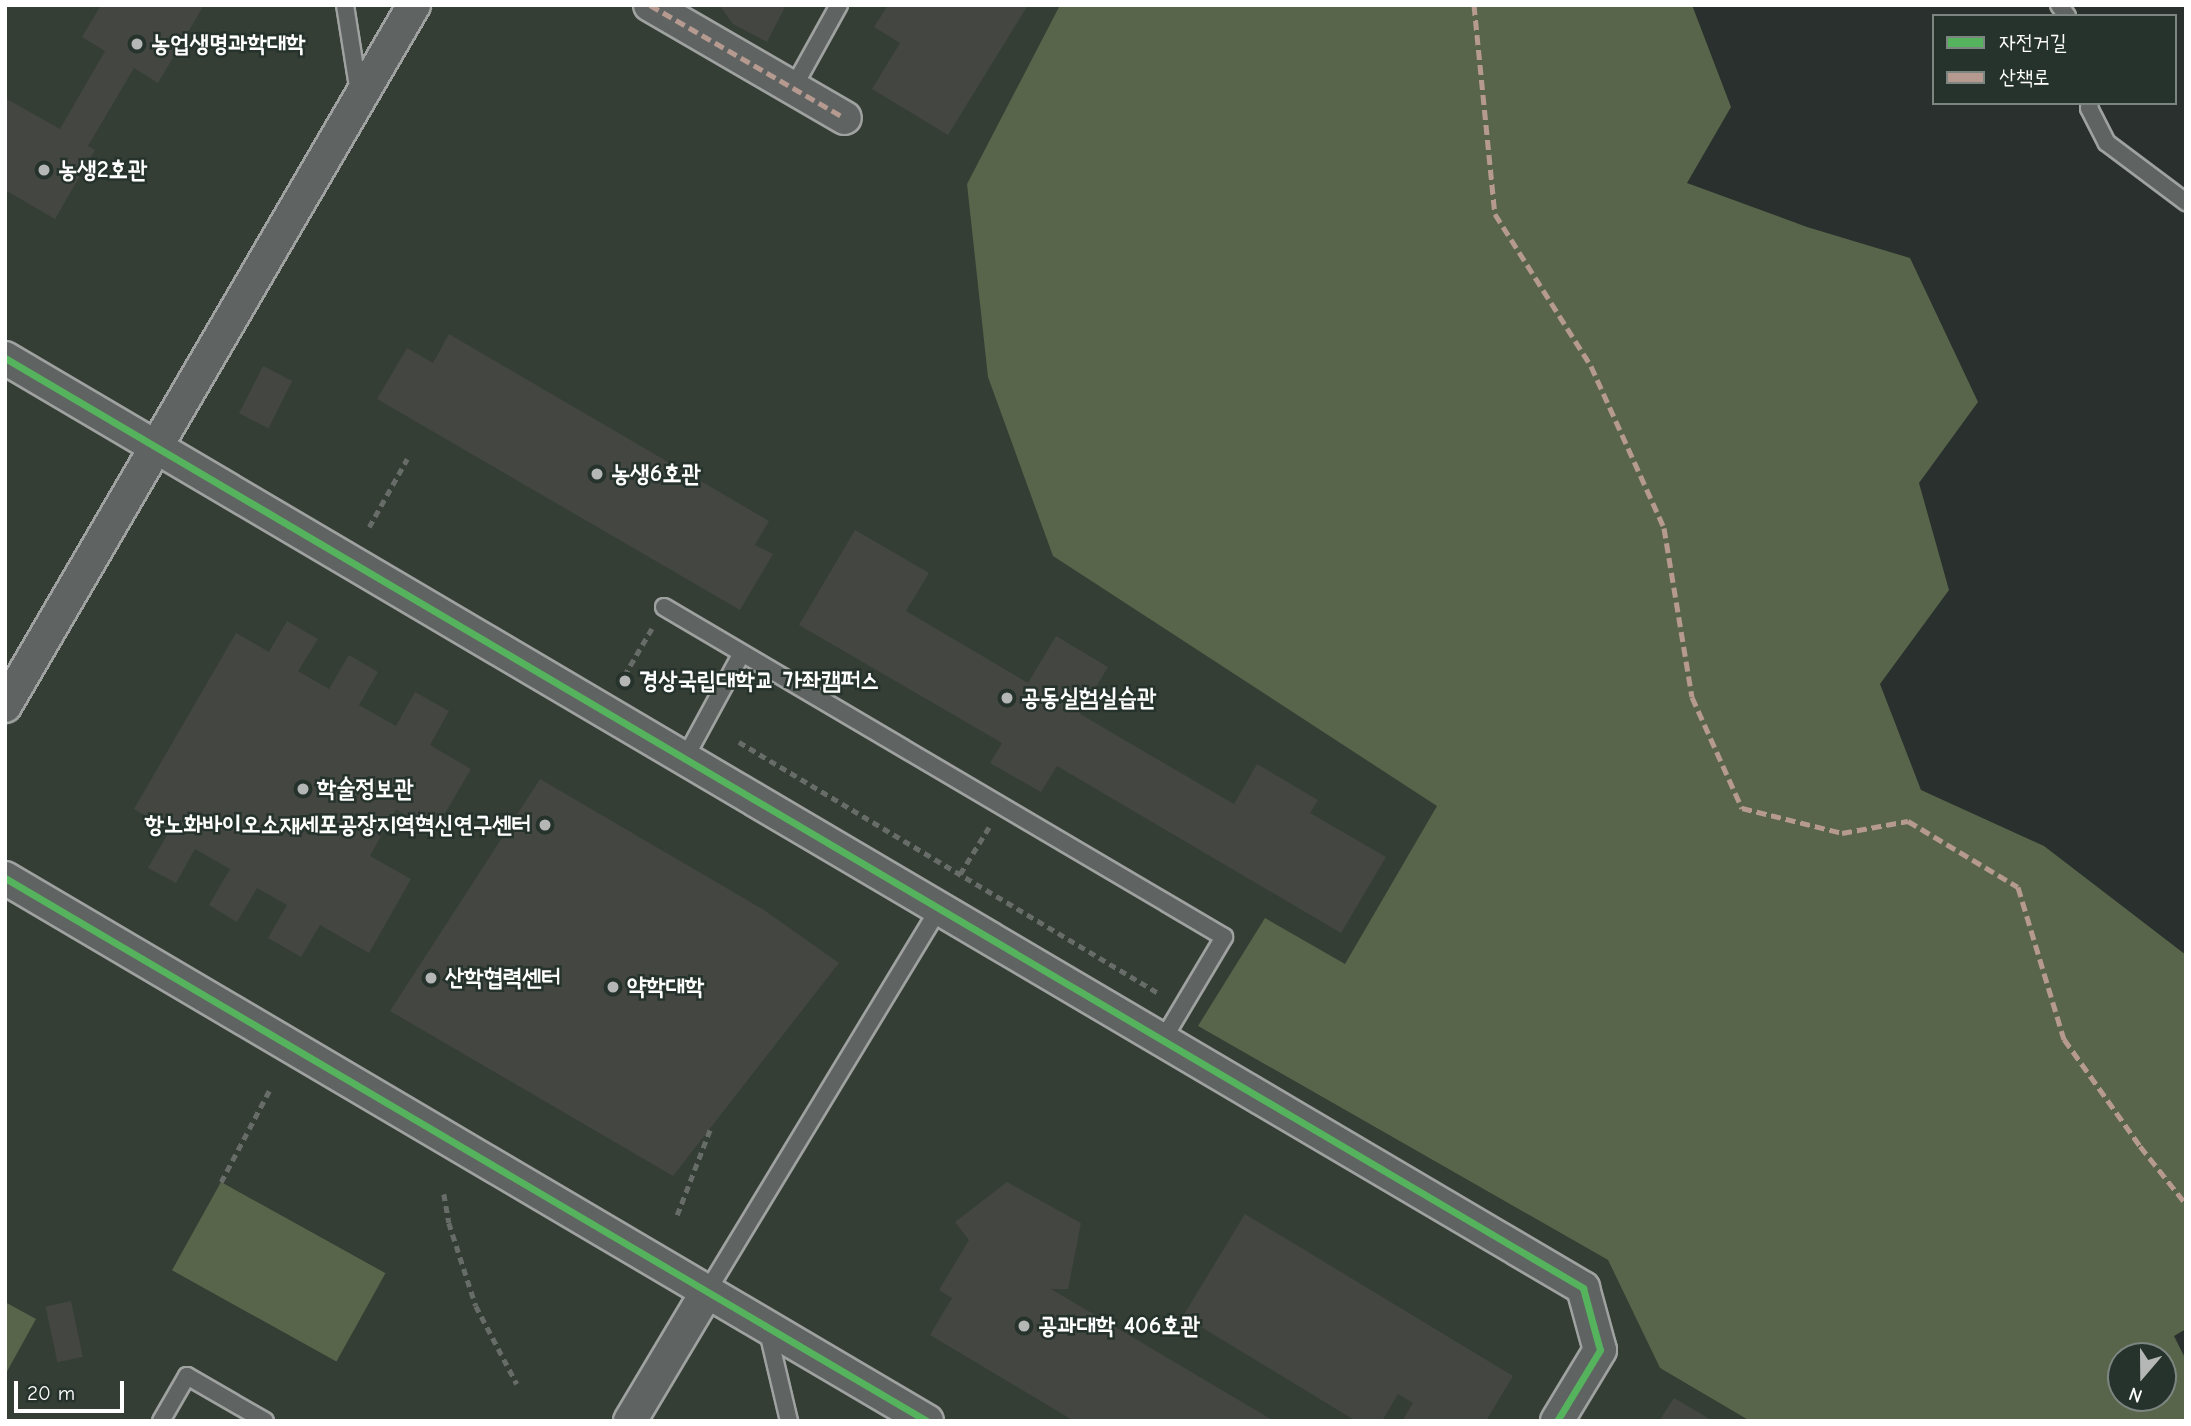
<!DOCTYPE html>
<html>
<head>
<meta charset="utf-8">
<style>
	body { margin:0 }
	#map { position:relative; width:2191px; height:1426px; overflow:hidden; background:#29302d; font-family:"Comic Neue","Poor Story",sans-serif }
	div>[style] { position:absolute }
	.built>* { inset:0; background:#353e35 }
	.green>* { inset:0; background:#58654a; transform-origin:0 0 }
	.building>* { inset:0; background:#434641; transform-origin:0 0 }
	.path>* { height:4.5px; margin-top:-2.25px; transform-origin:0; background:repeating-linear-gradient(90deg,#686c69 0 7px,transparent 0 12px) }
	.roads { filter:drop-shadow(2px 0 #9fa2a0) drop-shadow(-2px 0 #9fa2a0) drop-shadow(0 2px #9fa2a0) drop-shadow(0 -2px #9fa2a0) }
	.lane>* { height:16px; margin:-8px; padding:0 8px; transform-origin:8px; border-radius:8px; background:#5f6362 }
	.street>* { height:32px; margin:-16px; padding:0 16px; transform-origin:16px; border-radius:16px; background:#5f6362 }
	.quiet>* { height:5px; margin-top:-2.5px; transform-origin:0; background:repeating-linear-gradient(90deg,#b69a8f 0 10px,transparent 0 15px) }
	.cycleway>* { height:7px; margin:-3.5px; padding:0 3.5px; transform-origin:3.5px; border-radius:3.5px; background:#56b35d }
	.dots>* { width:19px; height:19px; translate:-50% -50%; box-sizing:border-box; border:4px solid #26332d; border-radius:50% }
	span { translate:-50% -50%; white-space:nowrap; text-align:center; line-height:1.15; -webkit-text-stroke:5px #26332d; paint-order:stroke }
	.poi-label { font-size:24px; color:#fff; font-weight:700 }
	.left { translate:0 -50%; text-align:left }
	.right { translate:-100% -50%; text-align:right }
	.frame { position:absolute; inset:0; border:7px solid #fff; pointer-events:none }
	.legend { position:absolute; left:1932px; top:14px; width:245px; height:91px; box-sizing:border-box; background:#26332d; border:2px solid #7d8581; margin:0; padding:9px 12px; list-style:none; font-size:21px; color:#fff }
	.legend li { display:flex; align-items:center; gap:14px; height:35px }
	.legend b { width:35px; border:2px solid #7d8581 }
	.north { position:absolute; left:2107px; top:1342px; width:70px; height:70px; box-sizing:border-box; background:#26332d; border:2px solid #7d8581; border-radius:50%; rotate:200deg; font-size:19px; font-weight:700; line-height:28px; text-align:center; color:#fff }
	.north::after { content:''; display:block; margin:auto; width:24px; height:32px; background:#b4b7b6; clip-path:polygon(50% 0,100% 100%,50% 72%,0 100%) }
	.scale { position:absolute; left:14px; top:1381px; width:110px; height:32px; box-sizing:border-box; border:4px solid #fff; border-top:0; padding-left:9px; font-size:21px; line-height:24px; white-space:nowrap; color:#fff; -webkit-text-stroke:5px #26332d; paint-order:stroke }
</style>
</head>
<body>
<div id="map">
	<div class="built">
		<i style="clip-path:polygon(5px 5px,1060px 5px,967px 184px,1053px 556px,1438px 806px,1345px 965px,1198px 1026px,1608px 1260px,1660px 1368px,1750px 1421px,5px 1421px)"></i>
	</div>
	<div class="green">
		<i style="clip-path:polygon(evenodd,1060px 5px,1692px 5px,1731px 107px,1687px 183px,1807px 227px,1910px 258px,1978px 402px,1919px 483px,1949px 590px,1880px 684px,1921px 790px,2044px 846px,2186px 955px,2186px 1329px,2174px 1336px,2186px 1360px,2186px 1421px,1750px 1421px,1660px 1368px,1608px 1260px,1198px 1026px,1265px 918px,1345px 964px,1437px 806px,1053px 556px,988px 377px,967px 184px,1060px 5px,2121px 1356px,2163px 1356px,2163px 1398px,2121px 1398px,2121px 1356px)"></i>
		<i style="left:221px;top:1182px;width:188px;height:101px;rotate:29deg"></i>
		<i style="clip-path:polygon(5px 1302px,36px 1319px,5px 1375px)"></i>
	</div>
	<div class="building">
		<i style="clip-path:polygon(101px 5px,204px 5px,158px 83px,134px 68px,88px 146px,95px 150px,55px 219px,5px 190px,5px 98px,60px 129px,105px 51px,82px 37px)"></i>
		<i style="clip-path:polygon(719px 5px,786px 5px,767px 42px,733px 24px)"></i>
		<i style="clip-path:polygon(888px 5px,1028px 5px,948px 135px,872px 89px,900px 43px,874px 27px)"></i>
		<i style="clip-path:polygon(449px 334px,769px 521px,755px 545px,773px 554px,740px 610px,377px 399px,407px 348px,433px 363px)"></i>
		<i style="left:263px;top:366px;width:33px;height:53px;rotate:27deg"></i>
		<i style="clip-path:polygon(855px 530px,929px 573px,906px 611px,1028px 683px,1056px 636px,1108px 667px,1080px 714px,1234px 804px,1257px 764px,1318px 800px,1310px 813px,1386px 857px,1341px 933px,1057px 766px,1041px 792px,990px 763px,1002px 743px,799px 625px)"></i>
		<i style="clip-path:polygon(287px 621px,318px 639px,298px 671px,329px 689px,349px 655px,378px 672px,359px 705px,396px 726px,415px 692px,449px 711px,430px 745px,471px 769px,434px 832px,396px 809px,370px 856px,411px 879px,369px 953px,320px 925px,301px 957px,268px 938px,287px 905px,257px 888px,237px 922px,209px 905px,230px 869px,195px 849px,176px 883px,148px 868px,170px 830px,134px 809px,236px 633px,269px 652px)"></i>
		<i style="clip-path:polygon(540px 779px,764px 910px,839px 963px,673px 1176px,390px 1011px)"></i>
		<i style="clip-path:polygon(1007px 1182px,1081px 1223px,1068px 1289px,1051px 1289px,1274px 1421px,1074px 1421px,930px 1335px,952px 1298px,939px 1290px,969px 1240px,955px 1222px)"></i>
		<i style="clip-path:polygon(1245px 1214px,1513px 1376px,1486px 1421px,1402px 1421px,1413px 1403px,1398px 1394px,1382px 1421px,1356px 1421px,1183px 1316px)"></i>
		<i style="left:71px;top:1301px;width:57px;height:26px;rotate:78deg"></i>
		<i style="clip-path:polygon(1674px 1398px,1713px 1421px,1659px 1421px)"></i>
	</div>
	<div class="path">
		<i style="left:369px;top:527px;width:78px;rotate:-60.8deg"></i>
		<i style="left:624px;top:676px;width:56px;rotate:-59.7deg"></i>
		<i style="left:739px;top:742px;width:489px;rotate:30.9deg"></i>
		<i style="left:960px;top:874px;width:55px;rotate:-58.3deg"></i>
		<i style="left:221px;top:1182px;width:103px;rotate:-62.2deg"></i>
		<i style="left:444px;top:1194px;width:29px;rotate:80deg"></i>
		<i style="left:449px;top:1223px;width:87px;rotate:72deg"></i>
		<i style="left:476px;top:1306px;width:88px;rotate:62.3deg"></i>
		<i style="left:677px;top:1215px;width:94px;rotate:-68.9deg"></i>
	</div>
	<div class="roads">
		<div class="lane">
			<i style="left:345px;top:5px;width:89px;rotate:81deg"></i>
			<i style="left:2059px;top:5px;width:14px;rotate:54deg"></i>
			<i style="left:793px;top:88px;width:95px;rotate:-61deg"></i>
			<i style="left:2090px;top:103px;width:5px;rotate:101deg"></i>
			<i style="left:2089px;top:108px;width:39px;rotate:63deg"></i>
			<i style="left:2107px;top:143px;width:99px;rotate:36.8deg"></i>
			<i style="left:664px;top:607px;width:650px;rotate:30.51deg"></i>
			<i style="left:1224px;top:937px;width:121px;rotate:120.8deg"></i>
			<i style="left:685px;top:758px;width:119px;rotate:-61.5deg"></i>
			<i style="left:708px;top:1290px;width:446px;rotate:-58.8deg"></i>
			<i style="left:767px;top:1328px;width:96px;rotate:76.7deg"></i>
			<i style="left:161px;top:1421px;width:52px;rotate:-60deg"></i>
			<i style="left:187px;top:1376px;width:90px;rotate:30deg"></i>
		</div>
		<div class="street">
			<i style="left:650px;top:5px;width:225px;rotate:30.1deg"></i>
			<i style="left:5px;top:358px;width:1832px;rotate:30.51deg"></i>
			<i style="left:1583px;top:1288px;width:64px;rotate:74.7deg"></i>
			<i style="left:1600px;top:1350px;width:83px;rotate:121.2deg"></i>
			<i style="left:5px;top:706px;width:812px;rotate:-59.74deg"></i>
			<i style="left:5px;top:878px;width:1070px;rotate:30.5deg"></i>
			<i style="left:630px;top:1421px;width:152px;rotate:-59.2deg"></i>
		</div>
	</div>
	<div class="quiet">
		<i style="left:650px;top:5px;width:225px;rotate:30.1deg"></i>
		<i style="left:1474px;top:5px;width:210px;rotate:84.3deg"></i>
		<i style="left:1495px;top:214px;width:180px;rotate:57.7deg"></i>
		<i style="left:1591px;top:366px;width:178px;rotate:65.7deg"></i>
		<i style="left:1664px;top:528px;width:171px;rotate:80.6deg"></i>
		<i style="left:1692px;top:697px;width:122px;rotate:65.8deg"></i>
		<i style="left:1742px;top:808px;width:103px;rotate:14deg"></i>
		<i style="left:1842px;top:833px;width:67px;rotate:-10.3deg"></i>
		<i style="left:1908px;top:821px;width:128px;rotate:31deg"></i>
		<i style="left:2018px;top:887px;width:159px;rotate:73.2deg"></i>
		<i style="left:2064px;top:1039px;width:131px;rotate:54.6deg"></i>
		<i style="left:2140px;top:1146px;width:74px;rotate:51.6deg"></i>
	</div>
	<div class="cycleway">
		<i style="left:5px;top:358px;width:1832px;rotate:30.51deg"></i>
		<i style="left:1583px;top:1288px;width:64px;rotate:74.7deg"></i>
		<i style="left:1600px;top:1350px;width:83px;rotate:121.2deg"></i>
		<i style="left:5px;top:878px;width:1070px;rotate:30.5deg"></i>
	</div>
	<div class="dots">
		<i style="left:137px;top:44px;background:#b4b7b6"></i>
		<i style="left:44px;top:170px;background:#b4b7b6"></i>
		<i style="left:597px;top:474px;background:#b4b7b6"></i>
		<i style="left:625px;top:681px;background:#b4b7b6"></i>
		<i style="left:1007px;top:698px;background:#b4b7b6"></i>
		<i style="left:303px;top:789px;background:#b4b7b6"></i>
		<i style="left:545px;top:825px;background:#b4b7b6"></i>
		<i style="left:431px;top:978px;background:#b4b7b6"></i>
		<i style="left:613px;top:987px;background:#b4b7b6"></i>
		<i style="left:1024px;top:1326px;background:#b4b7b6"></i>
	</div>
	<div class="poi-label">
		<span class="left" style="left:151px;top:44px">농업생명과학대학</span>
		<span class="left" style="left:58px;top:170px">농생2호관</span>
		<span class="left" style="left:611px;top:474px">농생6호관</span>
		<span class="left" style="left:639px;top:681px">경상국립대학교 가좌캠퍼스</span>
		<span class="left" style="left:1021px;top:698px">공동실험실습관</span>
		<span class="left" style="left:317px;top:789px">학술정보관</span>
		<span class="right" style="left:531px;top:825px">항노화바이오소재세포공장지역혁신연구센터</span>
		<span class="left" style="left:445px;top:978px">산학협력센터</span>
		<span class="left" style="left:627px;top:987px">약학대학</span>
		<span class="left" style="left:1038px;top:1326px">공과대학 406호관</span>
	</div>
	<div class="frame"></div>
	<ul class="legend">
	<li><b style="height:9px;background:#56b35d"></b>자전거길</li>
	<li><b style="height:9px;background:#b69a8f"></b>산책로</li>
	</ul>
	<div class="north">N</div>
	<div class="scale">20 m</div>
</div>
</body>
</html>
